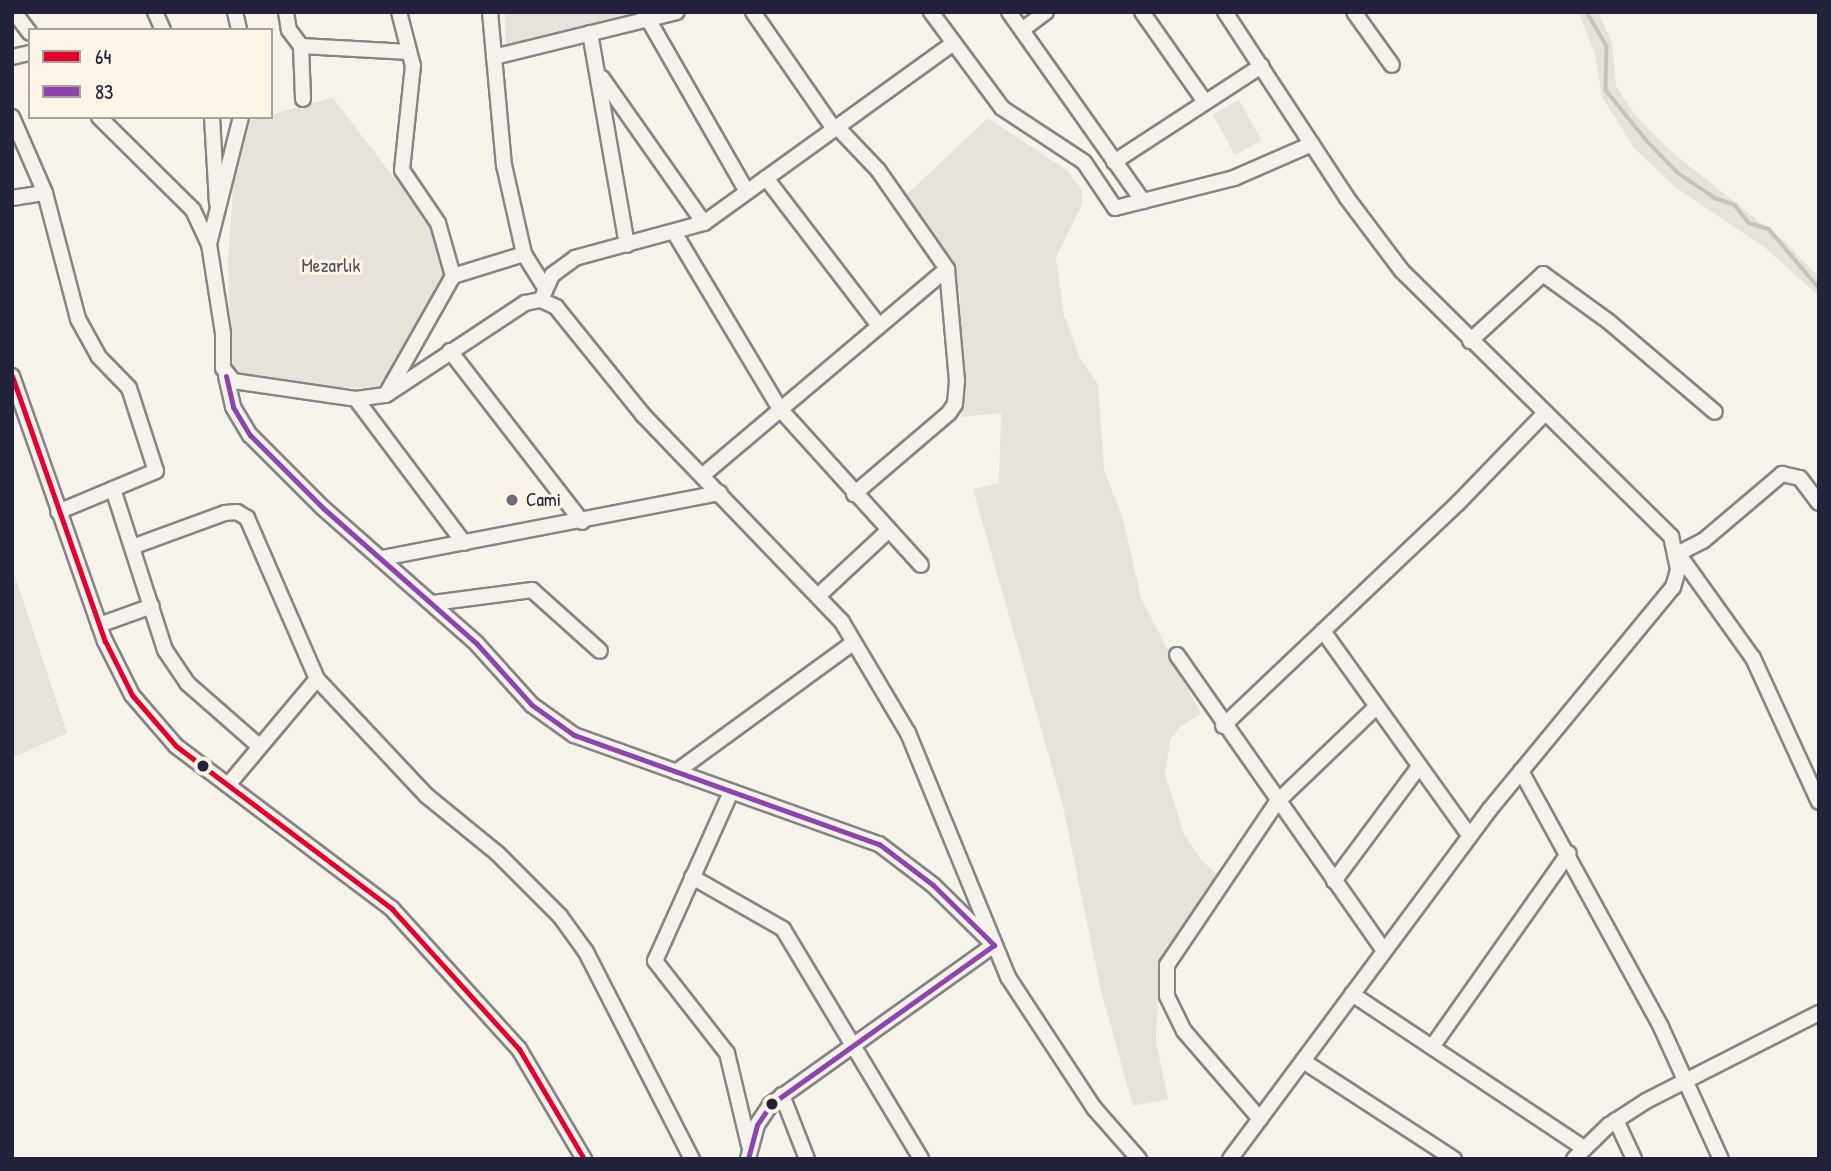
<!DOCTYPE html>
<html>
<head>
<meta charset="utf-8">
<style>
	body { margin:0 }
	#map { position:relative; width:1831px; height:1171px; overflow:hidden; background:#f7f3ea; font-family:"Patrick Hand",sans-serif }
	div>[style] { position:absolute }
	.green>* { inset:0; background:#e8e3da; transform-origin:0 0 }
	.stream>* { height:3.5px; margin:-1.75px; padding:0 1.75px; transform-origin:1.75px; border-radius:1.75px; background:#c7c2be }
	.roads { filter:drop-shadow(2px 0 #868485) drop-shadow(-2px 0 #868485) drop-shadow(0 2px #868485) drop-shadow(0 -2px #868485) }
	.minor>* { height:14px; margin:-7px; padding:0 7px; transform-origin:7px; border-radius:7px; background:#f5f2ec }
	.bus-1>* { height:5px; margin:-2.5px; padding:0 2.5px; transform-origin:2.5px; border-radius:2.5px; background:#e4002b }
	.bus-2>* { height:5px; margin:-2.5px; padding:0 2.5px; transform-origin:2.5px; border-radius:2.5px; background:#8e44ad }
	.dots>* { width:19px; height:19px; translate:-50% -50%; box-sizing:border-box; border:4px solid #fcf5e5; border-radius:50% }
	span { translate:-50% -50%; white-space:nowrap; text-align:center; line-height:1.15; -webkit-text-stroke:6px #fcf5e5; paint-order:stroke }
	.park-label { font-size:19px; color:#504f5f }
	.poi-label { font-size:19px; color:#22223b }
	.left { translate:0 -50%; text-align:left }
	.frame { position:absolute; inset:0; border:14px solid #22223b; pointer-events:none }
	.legend { position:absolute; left:28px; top:28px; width:245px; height:91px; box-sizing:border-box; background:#fcf5e5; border:2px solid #a5a1a1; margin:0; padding:9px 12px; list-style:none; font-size:21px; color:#22223b }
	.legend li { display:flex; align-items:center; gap:14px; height:35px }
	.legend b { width:35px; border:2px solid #a5a1a1 }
</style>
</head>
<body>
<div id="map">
	<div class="green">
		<i style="clip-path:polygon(505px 12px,642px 12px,642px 19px,519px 52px,506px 44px)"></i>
		<i style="clip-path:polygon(1578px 12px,1598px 12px,1612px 43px,1616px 86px,1635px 115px,1668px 149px,1785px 242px,1819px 277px,1819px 296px,1764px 247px,1674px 186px,1634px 148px,1602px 97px,1595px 54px)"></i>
		<i style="clip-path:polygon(333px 98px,433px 229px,446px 280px,381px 388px,324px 387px,238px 374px,230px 368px,228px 260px,233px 189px,250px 120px)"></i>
		<i style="left:1239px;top:100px;width:46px;height:30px;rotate:61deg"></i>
		<i style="clip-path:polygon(988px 118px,1068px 171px,1082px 191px,1082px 204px,1056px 258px,1064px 315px,1080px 358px,1098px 384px,1104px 469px,1123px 519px,1141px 598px,1201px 714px,1180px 727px,1170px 740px,1165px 775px,1184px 834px,1201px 860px,1224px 880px,1159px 972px,1156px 1042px,1168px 1099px,1133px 1106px,1101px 991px,1063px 806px,973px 489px,999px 483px,1001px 413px,961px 417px,960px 294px,903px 198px)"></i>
		<i style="clip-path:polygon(12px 567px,67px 733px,12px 758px)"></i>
	</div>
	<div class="stream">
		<i style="left:1587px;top:12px;width:39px;rotate:60deg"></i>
		<i style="left:1607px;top:46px;width:44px;rotate:91.3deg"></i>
		<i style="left:1606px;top:90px;width:67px;rotate:51.1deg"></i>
		<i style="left:1648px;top:142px;width:43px;rotate:45.9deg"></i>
		<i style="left:1678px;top:173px;width:45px;rotate:34deg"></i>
		<i style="left:1715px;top:198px;width:21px;rotate:19deg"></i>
		<i style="left:1735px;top:205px;width:23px;rotate:52deg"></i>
		<i style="left:1749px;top:223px;width:21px;rotate:17deg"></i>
		<i style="left:1769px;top:229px;width:77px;rotate:49.7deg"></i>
	</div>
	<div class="roads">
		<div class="minor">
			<i style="left:14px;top:12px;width:26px;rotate:53deg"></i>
			<i style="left:155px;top:12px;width:20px;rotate:66deg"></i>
			<i style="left:235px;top:12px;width:18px;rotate:77deg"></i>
			<i style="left:286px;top:12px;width:18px;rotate:81deg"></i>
			<i style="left:289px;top:30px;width:20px;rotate:53deg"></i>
			<i style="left:301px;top:46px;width:53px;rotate:87.8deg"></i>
			<i style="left:490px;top:12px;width:154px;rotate:84.8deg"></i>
			<i style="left:504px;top:165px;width:91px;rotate:77.3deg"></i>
			<i style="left:524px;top:254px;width:39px;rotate:58deg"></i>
			<i style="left:644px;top:12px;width:207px;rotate:60.2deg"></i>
			<i style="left:753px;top:12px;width:142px;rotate:55.3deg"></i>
			<i style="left:931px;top:12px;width:119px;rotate:53.5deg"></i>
			<i style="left:1002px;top:108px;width:98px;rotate:33.4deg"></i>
			<i style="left:1084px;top:162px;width:55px;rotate:56deg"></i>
			<i style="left:1115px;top:208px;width:123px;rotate:-14.1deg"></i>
			<i style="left:1234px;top:178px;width:85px;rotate:-23.6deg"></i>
			<i style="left:1009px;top:12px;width:232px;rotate:54.7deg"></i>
			<i style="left:1142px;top:12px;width:110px;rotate:55deg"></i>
			<i style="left:1225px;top:12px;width:222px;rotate:56.7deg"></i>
			<i style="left:1347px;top:198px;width:91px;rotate:53deg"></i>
			<i style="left:1402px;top:271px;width:378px;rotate:44.6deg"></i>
			<i style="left:1671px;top:536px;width:35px;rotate:78deg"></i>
			<i style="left:1678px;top:570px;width:18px;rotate:106deg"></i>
			<i style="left:1673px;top:587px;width:288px;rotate:129.5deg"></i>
			<i style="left:1490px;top:809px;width:436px;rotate:126.6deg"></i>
			<i style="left:1354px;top:12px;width:65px;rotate:54.4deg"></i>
			<i style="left:1022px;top:30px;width:30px;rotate:-37deg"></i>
			<i style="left:590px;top:33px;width:215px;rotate:80.1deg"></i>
			<i style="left:301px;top:46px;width:108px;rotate:3.2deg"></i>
			<i style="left:12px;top:57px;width:18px;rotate:-13deg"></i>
			<i style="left:494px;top:57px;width:188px;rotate:-13.8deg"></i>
			<i style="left:602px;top:78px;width:177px;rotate:54.9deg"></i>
			<i style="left:12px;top:117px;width:83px;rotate:66.5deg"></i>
			<i style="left:45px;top:193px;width:130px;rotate:75.3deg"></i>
			<i style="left:78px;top:319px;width:43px;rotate:61.1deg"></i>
			<i style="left:99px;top:357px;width:43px;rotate:45.9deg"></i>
			<i style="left:129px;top:388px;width:87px;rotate:72deg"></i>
			<i style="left:156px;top:471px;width:106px;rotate:157.3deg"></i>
			<i style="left:99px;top:117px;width:132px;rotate:44.7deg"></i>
			<i style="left:193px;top:210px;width:38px;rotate:65deg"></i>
			<i style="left:209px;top:244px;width:90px;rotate:81.1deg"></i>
			<i style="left:223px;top:333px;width:35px;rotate:90deg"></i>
			<i style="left:223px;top:368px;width:16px;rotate:52deg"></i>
			<i style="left:233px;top:381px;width:124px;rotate:8.3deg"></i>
			<i style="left:356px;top:399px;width:30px;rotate:-8deg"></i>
			<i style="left:386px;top:395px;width:167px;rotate:-33.5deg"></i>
			<i style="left:525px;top:303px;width:16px;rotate:-11deg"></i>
			<i style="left:541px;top:300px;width:17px;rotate:25deg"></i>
			<i style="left:556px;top:307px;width:139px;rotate:51.1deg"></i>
			<i style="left:643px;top:415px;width:287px;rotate:46.1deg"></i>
			<i style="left:842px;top:622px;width:129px;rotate:59.3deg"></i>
			<i style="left:908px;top:733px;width:264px;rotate:67.7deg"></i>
			<i style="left:1008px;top:977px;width:157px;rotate:56.7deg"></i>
			<i style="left:1094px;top:1108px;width:68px;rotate:48.6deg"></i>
			<i style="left:212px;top:117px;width:86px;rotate:86.7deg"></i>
			<i style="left:837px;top:127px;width:59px;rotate:46.4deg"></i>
			<i style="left:878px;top:170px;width:121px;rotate:55.1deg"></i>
			<i style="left:947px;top:269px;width:112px;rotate:84.9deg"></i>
			<i style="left:957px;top:381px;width:23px;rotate:95deg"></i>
			<i style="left:955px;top:404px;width:11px;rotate:124deg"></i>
			<i style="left:949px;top:413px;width:125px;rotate:139.5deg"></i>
			<i style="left:1114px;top:162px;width:176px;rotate:-33.1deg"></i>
			<i style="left:766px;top:178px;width:186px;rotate:52.6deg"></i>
			<i style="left:12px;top:198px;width:33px;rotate:-9deg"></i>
			<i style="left:674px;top:232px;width:206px;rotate:59.1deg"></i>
			<i style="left:780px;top:409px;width:210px;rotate:47.9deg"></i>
			<i style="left:209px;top:244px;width:131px;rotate:-75.9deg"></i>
			<i style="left:453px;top:276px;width:74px;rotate:-17.2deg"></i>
			<i style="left:541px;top:300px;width:27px;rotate:-66deg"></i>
			<i style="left:552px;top:275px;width:29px;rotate:-36deg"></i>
			<i style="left:575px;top:258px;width:134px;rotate:-15.2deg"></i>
			<i style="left:704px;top:223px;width:308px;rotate:-35.8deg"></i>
			<i style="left:1470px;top:341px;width:99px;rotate:-42.5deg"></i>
			<i style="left:1543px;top:274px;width:80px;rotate:35.9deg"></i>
			<i style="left:1608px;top:321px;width:140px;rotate:40.4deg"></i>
			<i style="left:450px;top:351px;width:216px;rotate:52.3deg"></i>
			<i style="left:12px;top:376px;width:281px;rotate:70.7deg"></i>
			<i style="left:105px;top:641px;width:60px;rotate:63.4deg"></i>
			<i style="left:132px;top:695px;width:67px;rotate:49.2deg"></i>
			<i style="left:176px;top:746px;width:271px;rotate:37deg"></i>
			<i style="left:392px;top:909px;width:189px;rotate:47.8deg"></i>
			<i style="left:519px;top:1049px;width:128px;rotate:59.4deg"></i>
			<i style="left:226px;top:376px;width:32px;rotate:77deg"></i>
			<i style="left:233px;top:407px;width:33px;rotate:59deg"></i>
			<i style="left:250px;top:435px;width:103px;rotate:45deg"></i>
			<i style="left:323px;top:508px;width:205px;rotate:41.4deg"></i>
			<i style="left:477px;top:644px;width:82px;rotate:48deg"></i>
			<i style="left:532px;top:705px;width:52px;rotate:35.5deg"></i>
			<i style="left:574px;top:735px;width:324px;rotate:19.7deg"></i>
			<i style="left:879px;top:844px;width:68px;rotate:37.2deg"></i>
			<i style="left:933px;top:885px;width:86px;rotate:44.5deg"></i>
			<i style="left:994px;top:945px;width:274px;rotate:144.5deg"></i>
			<i style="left:771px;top:1104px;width:25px;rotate:124deg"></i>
			<i style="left:757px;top:1125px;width:35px;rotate:105deg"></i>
			<i style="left:388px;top:391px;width:132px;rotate:-60.5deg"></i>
			<i style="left:453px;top:276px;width:55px;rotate:-105.8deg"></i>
			<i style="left:438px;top:223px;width:64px;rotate:-124.2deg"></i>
			<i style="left:402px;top:170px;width:105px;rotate:-84deg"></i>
			<i style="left:413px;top:66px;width:56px;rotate:-104.5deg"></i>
			<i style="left:356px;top:399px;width:180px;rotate:53.1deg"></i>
			<i style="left:703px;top:475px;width:319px;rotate:-40.2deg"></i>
			<i style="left:113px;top:489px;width:169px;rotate:72.1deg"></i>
			<i style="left:165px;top:650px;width:40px;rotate:56deg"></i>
			<i style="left:187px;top:683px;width:96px;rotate:41.2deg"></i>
			<i style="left:132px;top:547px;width:99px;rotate:-20.1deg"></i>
			<i style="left:225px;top:513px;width:12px;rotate:-5deg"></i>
			<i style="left:237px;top:512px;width:12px;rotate:31deg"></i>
			<i style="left:247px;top:518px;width:176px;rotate:66.5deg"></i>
			<i style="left:317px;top:679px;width:161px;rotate:46.8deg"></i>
			<i style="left:427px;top:796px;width:90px;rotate:39.2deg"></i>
			<i style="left:497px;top:853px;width:89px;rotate:45deg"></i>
			<i style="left:560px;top:916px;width:44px;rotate:54.2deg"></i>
			<i style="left:586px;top:952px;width:233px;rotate:62.9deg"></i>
			<i style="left:1677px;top:552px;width:130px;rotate:54.4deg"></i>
			<i style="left:1753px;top:658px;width:158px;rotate:65.4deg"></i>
			<i style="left:1679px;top:553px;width:27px;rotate:-27deg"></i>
			<i style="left:1703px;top:541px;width:104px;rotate:-40.3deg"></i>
			<i style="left:1782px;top:474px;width:18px;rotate:13deg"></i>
			<i style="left:1800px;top:478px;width:31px;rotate:53deg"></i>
			<i style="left:382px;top:558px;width:344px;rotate:-10.9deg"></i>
			<i style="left:818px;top:596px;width:97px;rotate:-42.9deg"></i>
			<i style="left:433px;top:603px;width:100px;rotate:-7.5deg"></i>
			<i style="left:532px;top:590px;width:91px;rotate:41.9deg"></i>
			<i style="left:99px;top:625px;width:56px;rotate:-19.7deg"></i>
			<i style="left:1323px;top:631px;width:252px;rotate:54.4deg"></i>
			<i style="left:1177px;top:655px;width:361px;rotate:55deg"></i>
			<i style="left:1223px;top:726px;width:324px;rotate:-43.5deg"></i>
			<i style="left:1458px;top:503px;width:125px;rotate:-46deg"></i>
			<i style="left:1521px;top:771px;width:292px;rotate:61.3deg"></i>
			<i style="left:1661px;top:1027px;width:145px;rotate:65.6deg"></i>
			<i style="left:676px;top:772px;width:220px;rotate:-36.1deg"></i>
			<i style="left:228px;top:785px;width:138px;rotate:-50deg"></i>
			<i style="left:731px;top:792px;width:185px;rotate:114.2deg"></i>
			<i style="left:655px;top:961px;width:117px;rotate:52deg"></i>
			<i style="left:727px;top:1053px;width:95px;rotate:76.6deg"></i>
			<i style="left:692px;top:877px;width:105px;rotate:29.7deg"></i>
			<i style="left:783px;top:929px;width:268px;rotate:59deg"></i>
			<i style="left:1334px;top:881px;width:141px;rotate:-53.4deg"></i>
			<i style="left:1352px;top:994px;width:278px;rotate:33.6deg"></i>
			<i style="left:1432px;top:1047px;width:237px;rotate:-54.8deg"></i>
			<i style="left:1303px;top:1061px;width:180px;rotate:33deg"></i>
			<i style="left:782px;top:1095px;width:69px;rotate:68.7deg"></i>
			<i style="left:1260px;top:1119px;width:116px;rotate:-130.8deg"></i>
			<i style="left:1184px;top:1031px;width:39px;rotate:-116deg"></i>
			<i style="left:1167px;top:996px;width:31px;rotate:-90deg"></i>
			<i style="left:1167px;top:965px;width:197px;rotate:-56deg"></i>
			<i style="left:1277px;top:802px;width:137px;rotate:-43.8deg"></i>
			<i style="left:1616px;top:1120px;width:43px;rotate:65.2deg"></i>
			<i style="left:1574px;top:1159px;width:49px;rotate:-44.2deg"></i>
			<i style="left:1609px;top:1125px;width:44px;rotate:-33deg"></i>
			<i style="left:1646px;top:1101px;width:194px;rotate:-27deg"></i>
		</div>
	</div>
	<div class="bus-1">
		<i style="left:12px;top:376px;width:281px;rotate:70.7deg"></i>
		<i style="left:105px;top:641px;width:60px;rotate:63.4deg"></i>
		<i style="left:132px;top:695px;width:67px;rotate:49.2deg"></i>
		<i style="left:176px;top:746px;width:271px;rotate:37deg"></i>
		<i style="left:392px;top:909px;width:189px;rotate:47.8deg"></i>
		<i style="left:519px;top:1049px;width:128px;rotate:59.4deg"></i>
	</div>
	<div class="bus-2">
		<i style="left:226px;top:376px;width:32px;rotate:77deg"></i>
		<i style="left:233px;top:407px;width:33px;rotate:59deg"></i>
		<i style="left:250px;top:435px;width:103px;rotate:45deg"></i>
		<i style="left:323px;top:508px;width:205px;rotate:41.4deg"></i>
		<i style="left:477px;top:644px;width:82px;rotate:48deg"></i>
		<i style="left:532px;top:705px;width:52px;rotate:35.5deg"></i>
		<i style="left:574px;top:735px;width:324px;rotate:19.7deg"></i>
		<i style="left:879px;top:844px;width:68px;rotate:37.2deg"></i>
		<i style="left:933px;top:885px;width:86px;rotate:44.5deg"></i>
		<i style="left:994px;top:945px;width:274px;rotate:144.5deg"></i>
		<i style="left:771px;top:1104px;width:25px;rotate:124deg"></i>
		<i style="left:757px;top:1125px;width:35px;rotate:105deg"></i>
	</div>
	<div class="dots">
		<i style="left:512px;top:500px;background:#6d6b78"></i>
		<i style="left:203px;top:766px;background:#22223b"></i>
		<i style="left:772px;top:1104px;background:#22223b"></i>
	</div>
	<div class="park-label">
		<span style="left:331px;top:266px">Mezarlık</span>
	</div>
	<div class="poi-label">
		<span class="left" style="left:526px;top:500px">Cami</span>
	</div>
	<div class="frame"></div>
	<ul class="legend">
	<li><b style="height:9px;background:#e4002b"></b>64</li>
	<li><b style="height:9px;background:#8e44ad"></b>83</li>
	</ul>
</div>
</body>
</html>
